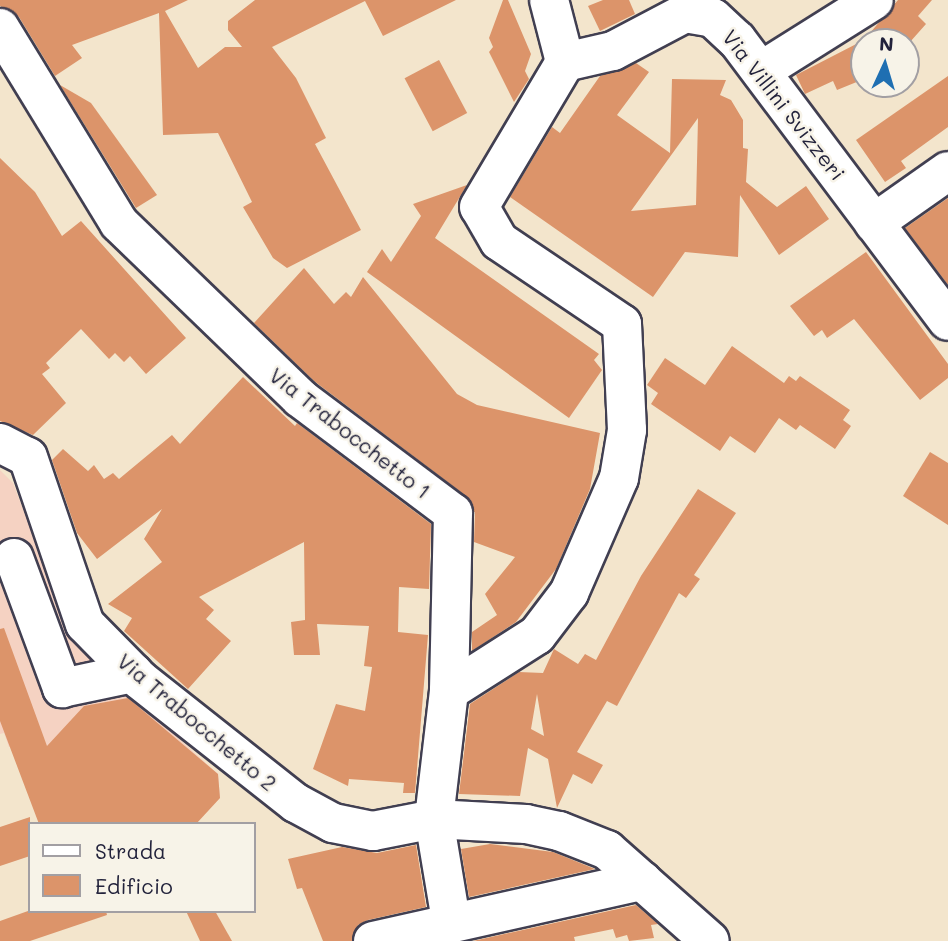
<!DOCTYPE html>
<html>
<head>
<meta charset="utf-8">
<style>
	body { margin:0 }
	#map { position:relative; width:948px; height:941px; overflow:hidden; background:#f3e5cc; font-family:Mali,sans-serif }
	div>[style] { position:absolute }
	.built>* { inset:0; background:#f5d2c2 }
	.building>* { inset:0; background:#dc946a; transform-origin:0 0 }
	.roads { filter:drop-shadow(2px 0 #413f51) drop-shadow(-2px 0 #413f51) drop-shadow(0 2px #413f51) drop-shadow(0 -2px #413f51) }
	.minor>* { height:38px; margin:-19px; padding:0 19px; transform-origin:19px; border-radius:19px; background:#fff }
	span { translate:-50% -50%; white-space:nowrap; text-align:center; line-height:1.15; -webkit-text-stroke:5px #f7f3e8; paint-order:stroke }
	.street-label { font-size:21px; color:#22223b }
	.legend { position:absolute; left:28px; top:822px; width:228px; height:91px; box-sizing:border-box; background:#f7f3e8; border:2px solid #a29fa3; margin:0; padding:9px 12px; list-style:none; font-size:21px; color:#22223b }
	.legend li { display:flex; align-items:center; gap:14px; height:35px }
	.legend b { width:35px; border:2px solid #a29fa3 }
	.north { position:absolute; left:850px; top:28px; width:70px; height:70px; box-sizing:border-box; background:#f7f3e8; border:2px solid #a29fa3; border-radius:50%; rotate:4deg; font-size:19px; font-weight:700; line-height:28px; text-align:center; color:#22223b }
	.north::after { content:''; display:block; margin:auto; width:24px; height:32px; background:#1f6fb2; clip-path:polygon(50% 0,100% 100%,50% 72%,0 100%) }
</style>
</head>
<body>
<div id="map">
	<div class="built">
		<i style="clip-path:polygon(0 470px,13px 483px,41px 556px,78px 634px,135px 699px,218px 774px,220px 798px,196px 824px,75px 824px,43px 736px,9px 747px,4px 733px,0 734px)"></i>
	</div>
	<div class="building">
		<i style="clip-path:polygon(0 0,188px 0,165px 11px,198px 68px,225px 47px,242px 47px,228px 30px,228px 21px,255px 0,456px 0,383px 36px,365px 1px,272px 47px,296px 78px,326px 138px,315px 144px,361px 230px,287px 268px,273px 258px,243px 207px,252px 202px,218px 133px,163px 135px,159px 13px,72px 45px,82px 58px,55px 76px,19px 17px,0 6px)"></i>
		<i style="clip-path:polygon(503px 0,508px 0,531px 54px,525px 71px,529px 79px,514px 102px,489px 52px,493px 47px,489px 38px)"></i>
		<i style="clip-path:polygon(603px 0,629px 0,635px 14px,600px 31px,588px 6px)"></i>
		<i style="clip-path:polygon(898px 0,932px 0,918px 16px,926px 24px,910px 42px,864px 42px,864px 79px,837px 90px,833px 81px,805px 94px,796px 75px,864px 40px)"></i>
		<i style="left:439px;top:60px;width:60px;height:39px;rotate:62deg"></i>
		<i style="clip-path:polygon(evenodd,636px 63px,649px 72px,617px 115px,670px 153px,672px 79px,726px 80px,720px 95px,731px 100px,743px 120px,743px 148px,748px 149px,746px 182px,777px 207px,806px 186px,829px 219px,779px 255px,740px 195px,738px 257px,685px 252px,653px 297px,510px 197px,552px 127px,560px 133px,600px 76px,636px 63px,698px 118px,696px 205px,631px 211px,672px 154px,698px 118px)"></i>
		<i style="clip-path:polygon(948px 76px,948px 127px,901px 161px,906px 168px,885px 182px,856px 140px)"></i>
		<i style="clip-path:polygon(60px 85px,91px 103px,157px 195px,136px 208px)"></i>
		<i style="clip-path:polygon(0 158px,35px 192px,62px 236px,81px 221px,186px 338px,146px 374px,130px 356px,124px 362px,115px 353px,109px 359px,81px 329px,46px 363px,50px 368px,42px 374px,66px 403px,33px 435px,0 421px)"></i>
		<i style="clip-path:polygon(467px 185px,435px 238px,599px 354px,594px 360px,602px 370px,569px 418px,367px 272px,382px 249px,391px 262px,421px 216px,413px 204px)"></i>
		<i style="clip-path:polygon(948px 198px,948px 285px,905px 228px)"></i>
		<i style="clip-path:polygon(866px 252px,948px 364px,948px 378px,920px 400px,854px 319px,827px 338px,822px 330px,814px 336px,790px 306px)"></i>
		<i style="clip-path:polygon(304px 268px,334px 304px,346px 292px,351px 297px,363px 277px,457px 394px,477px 405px,600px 433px,590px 489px,556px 569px,516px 622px,472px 651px,472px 632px,497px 615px,485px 594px,515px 557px,474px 542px,475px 513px,466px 496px,314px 381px,254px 323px)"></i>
		<i style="clip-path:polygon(732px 346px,784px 383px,789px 376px,796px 381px,800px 376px,850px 410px,843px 420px,851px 426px,835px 449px,800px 425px,796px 430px,779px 418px,755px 453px,730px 436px,720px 451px,651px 404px,658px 393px,647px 385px,665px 358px,705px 385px)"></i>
		<i style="clip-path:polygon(243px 377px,295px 426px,297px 423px,431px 524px,429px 589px,399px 587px,398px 632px,428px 635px,415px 793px,403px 793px,404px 783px,349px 779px,348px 786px,313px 769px,336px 704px,365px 711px,372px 667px,364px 666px,369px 626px,317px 624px,320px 655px,294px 655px,291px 622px,305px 620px,304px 542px,199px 597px,214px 610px,206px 619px,231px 641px,188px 689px,124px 631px,132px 618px,108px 604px,162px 562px,144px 539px,162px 509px,97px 559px,77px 533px,52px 460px,63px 449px,88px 471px,94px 465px,104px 479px,113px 473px,119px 479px,172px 435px,180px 444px)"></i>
		<i style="clip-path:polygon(930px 452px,948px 463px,948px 525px,903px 496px)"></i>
		<i style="clip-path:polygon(evenodd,698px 489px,736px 513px,694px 575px,700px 579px,686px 598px,679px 593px,617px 706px,607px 701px,577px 752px,603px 765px,592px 784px,573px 774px,557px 808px,548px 759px,528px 748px,520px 796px,459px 794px,470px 704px,519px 672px,543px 673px,554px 649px,578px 664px,585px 654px,596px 660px,641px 576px,698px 489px,537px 694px,544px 736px,531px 729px,537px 694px)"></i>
		<i style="clip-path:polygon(4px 628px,47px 746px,84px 706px,128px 698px,218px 774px,220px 798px,196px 824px,39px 824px,0 721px,0 629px)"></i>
		<i style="clip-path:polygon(30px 817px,30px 856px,0 866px,0 827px)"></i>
		<i style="clip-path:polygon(490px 844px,553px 852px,595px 869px,469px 897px,461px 849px)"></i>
		<i style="clip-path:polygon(416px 845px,426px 907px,368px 920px,358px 925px,352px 941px,323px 941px,302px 888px,297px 889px,288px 859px,342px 847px,377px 853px)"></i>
		<i style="clip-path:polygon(636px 905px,658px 924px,651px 925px,654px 938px,629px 941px,627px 935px,616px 938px,613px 929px,574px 937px,575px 941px,473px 941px)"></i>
		<i style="clip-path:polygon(28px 911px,106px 911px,107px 915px,30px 941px,0 941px,0 921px)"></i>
		<i style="clip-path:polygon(186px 911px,215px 911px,232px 941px,200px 941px)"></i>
	</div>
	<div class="roads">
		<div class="minor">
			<i style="left:549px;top:0;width:64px;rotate:75.5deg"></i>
			<i style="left:0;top:28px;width:228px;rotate:58.6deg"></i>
			<i style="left:119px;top:223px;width:252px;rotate:44deg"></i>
			<i style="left:300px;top:398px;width:191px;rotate:36.9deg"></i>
			<i style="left:453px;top:513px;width:178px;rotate:91.3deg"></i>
			<i style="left:449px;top:691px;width:129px;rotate:96.7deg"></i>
			<i style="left:434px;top:819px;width:103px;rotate:80.5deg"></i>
			<i style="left:761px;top:71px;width:133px;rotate:-32.1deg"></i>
			<i style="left:874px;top:223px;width:90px;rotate:-35.1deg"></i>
			<i style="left:0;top:443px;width:31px;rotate:27deg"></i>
			<i style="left:28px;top:457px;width:176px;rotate:71.2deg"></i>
			<i style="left:85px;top:624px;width:78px;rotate:45.5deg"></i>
			<i style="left:140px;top:680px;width:199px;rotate:38.3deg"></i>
			<i style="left:296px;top:803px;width:42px;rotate:28.4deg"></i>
			<i style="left:333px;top:823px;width:41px;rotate:11.3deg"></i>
			<i style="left:373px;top:831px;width:62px;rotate:-11.1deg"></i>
			<i style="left:434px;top:819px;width:92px;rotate:3.1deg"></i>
			<i style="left:526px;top:824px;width:34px;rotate:12deg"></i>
			<i style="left:559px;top:831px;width:52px;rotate:21.6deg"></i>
			<i style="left:607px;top:850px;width:137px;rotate:41.5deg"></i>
			<i style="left:14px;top:558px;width:139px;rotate:69.7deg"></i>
			<i style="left:62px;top:688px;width:73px;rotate:-11.9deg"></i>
			<i style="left:449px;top:691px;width:104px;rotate:-32.5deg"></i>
			<i style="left:537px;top:635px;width:53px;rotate:-52.7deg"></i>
			<i style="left:569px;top:593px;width:125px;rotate:-66.5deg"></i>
			<i style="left:619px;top:478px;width:49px;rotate:-80.5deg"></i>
			<i style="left:627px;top:430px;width:106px;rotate:-92.7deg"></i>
			<i style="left:622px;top:324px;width:148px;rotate:-146deg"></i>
			<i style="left:499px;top:241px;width:39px;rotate:-120deg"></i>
			<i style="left:479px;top:207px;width:169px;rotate:-59.3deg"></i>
			<i style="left:565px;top:62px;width:49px;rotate:-12.9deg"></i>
			<i style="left:613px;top:51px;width:81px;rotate:-27.8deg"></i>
			<i style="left:685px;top:13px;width:28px;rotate:10deg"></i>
			<i style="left:713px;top:18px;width:33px;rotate:43deg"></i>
			<i style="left:737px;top:40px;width:351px;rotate:53.1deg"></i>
			<i style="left:373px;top:941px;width:276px;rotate:-12.6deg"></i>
		</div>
	</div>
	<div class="street-label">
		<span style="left:784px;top:105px;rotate:52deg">Via Villini Svizzeri</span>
		<span style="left:350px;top:433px;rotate:38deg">Via Trabocchetto 1</span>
		<span style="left:197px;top:722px;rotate:40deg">Via Trabocchetto 2</span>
	</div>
	<ul class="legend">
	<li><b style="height:9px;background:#fff"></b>Strada</li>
	<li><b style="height:19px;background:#dc946a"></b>Edificio</li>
	</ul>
	<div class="north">N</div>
</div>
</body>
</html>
